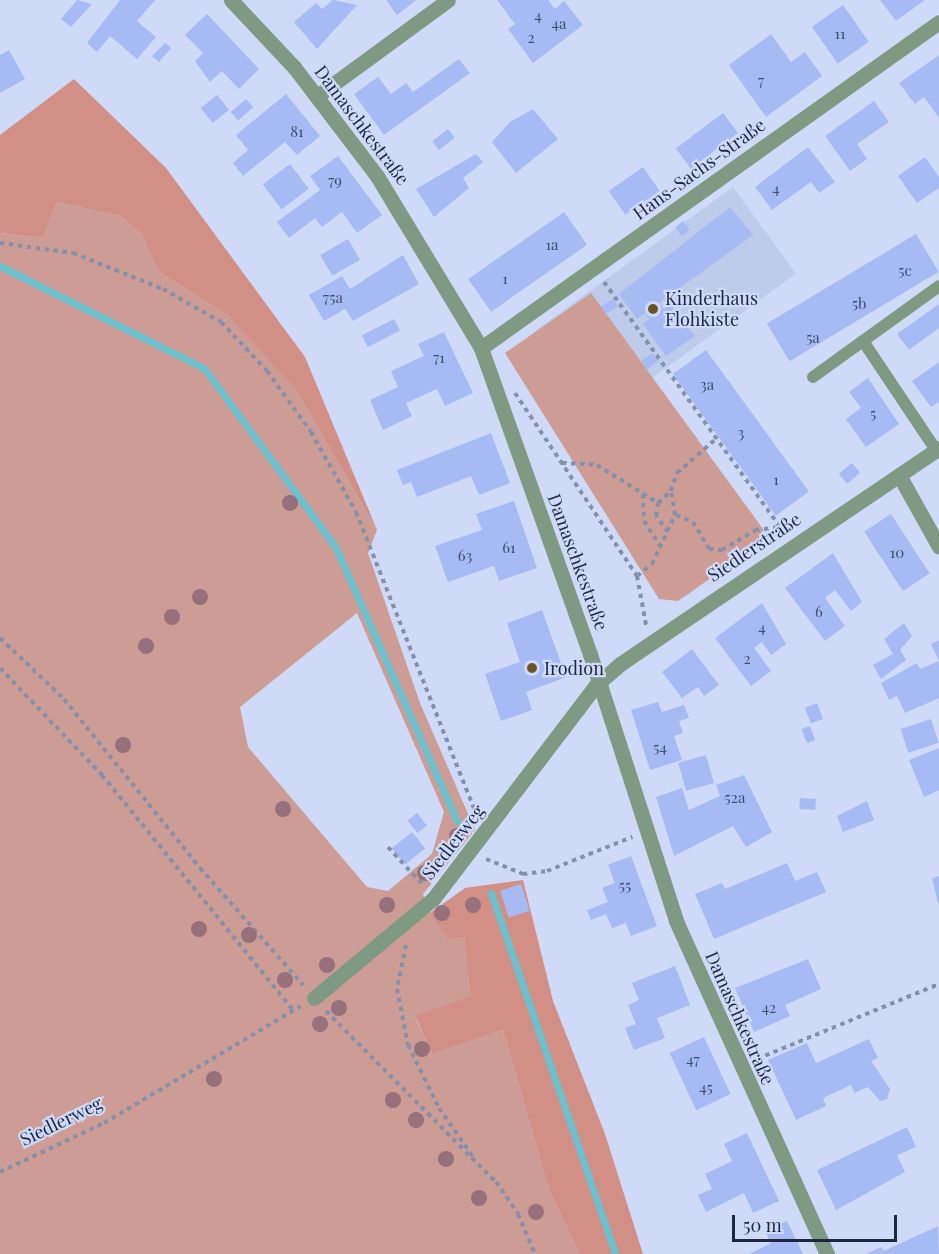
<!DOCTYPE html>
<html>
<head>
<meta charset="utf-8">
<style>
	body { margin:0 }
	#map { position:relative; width:939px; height:1254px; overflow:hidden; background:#cedaf7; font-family:"Playfair Display",serif }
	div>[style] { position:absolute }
	.built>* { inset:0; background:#becbea; transform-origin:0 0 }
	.green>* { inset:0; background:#cc9c95 }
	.forest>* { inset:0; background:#d28f86 }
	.stream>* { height:7px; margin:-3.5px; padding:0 3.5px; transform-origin:3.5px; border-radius:3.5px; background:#6dc0cd }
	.building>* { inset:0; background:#a6bbf3; transform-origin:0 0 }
	.path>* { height:4px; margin-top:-2px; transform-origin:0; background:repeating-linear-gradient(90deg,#8590ac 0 4.5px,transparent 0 9px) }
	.service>* { height:12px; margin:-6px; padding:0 6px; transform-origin:6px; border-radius:6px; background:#7f9a82 }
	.minor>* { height:15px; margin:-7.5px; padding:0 7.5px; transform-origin:7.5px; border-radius:7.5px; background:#7f9a82 }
	.trees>* { width:16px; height:16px; margin:-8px; border-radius:50%; background:#96707b }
	.dots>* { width:16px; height:16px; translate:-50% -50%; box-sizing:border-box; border:3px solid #cedaf7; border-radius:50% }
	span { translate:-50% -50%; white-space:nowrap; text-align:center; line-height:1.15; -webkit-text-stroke:4.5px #cedaf7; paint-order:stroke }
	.number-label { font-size:15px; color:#3f4c6e }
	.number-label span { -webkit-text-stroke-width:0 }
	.street-label { font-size:18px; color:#1d2742 }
	.poi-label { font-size:18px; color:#1d2742 }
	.left { translate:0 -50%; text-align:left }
	.scale { position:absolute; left:732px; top:1215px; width:165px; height:27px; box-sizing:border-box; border:3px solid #1d2742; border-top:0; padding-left:8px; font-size:18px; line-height:21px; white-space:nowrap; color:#1d2742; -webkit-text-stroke:4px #cedaf7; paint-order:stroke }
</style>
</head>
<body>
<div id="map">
	<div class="built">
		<i style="left:733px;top:187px;width:107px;height:247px;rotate:54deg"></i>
	</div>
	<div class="green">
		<i style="clip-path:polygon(evenodd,57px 202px,120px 216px,141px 233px,158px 271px,229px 316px,258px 344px,295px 388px,377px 530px,368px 553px,420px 703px,475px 830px,423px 894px,430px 913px,464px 937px,472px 997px,415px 1017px,432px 1054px,503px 1030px,548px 1187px,579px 1254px,0 1254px,0 233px,43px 238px,57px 202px,357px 613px,444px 812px,432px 854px,388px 891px,367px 887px,248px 747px,240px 707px,357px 613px)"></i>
		<i style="clip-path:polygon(591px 293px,763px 529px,765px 540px,678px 601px,659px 599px,505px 353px)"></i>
	</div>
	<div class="forest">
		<i style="clip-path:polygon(74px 79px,166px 168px,305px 357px,377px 530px,295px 388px,229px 316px,158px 271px,141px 233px,120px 216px,57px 202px,43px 238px,0 233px,0 135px)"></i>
		<i style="clip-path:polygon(523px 880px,553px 1001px,605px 1134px,643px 1254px,579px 1254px,548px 1187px,503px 1030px,432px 1054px,415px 1016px,471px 996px,464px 937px,447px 938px,430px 913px,465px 888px)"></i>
	</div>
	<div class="stream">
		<i style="left:0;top:266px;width:228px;rotate:26.6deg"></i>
		<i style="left:204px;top:368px;width:223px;rotate:53.7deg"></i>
		<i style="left:336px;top:548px;width:299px;rotate:66.1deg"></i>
		<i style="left:491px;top:893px;width:382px;rotate:71deg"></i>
	</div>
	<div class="building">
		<i style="clip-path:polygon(77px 0,92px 4px,71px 27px,61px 19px)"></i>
		<i style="clip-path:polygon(120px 0,155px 0,137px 21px,156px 37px,137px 59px,110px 36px,97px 52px,87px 43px)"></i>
		<i style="clip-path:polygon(333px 0,357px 5px,317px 49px,294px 22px,316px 3px,322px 9px)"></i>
		<i style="clip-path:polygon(386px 0,416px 0,397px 15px)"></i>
		<i style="clip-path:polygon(497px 0,548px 0,555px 9px,564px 1px,583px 25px,533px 63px,508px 29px,515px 24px)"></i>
		<i style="clip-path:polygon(880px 0,925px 0,896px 21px)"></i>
		<i style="left:843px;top:5px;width:45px;height:38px;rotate:55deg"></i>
		<i style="clip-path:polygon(207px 14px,259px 69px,239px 89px,222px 71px,210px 82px,195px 61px,203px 53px,185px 35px)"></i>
		<i style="clip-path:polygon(771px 34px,791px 62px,805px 52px,822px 76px,766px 117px,729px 65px)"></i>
		<i style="clip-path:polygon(165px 43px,171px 48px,159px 62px,152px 56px)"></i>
		<i style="clip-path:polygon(9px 50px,25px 79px,0 93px,0 55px)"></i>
		<i style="clip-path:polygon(939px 55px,939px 118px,924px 97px,915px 104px,899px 83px)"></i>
		<i style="clip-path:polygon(459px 59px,470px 73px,384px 135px,354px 94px,378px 77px,391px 94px,406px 83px,413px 92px)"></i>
		<i style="clip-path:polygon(286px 94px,320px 136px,297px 155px,285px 142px,243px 176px,233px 163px,248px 150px,236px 135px)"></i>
		<i style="left:217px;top:95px;width:19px;height:21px;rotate:51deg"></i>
		<i style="left:246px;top:99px;width:11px;height:20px;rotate:49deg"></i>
		<i style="clip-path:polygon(874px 101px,889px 122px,857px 144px,867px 159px,850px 171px,825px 136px)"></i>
		<i style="clip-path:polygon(533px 109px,558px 139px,516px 173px,492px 142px,510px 122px)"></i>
		<i style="left:723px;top:113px;width:25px;height:59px;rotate:53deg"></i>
		<i style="left:448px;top:129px;width:11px;height:20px;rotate:52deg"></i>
		<i style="clip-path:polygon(808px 147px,835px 182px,819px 193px,811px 182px,772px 210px,755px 187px)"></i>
		<i style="clip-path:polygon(476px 154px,483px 162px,463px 178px,469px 188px,434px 217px,416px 189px)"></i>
		<i style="clip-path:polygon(338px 156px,382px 215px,357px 233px,342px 212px,322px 227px,315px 218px,289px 238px,277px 222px,320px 190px,310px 176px)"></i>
		<i style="clip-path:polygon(925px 157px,939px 177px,939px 188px,917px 203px,898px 176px)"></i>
		<i style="left:290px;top:164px;width:31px;height:34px;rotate:53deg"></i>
		<i style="left:643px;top:167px;width:29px;height:42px;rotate:55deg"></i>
		<i style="clip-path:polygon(730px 207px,753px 235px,659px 303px,664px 309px,671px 303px,695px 336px,666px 356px,643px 324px,649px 319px,645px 313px,637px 319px,619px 294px)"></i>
		<i style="left:564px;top:212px;width:40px;height:117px;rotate:55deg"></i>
		<i style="left:683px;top:221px;width:11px;height:10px;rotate:52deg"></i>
		<i style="left:916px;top:234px;width:44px;height:174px;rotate:59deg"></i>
		<i style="left:348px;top:239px;width:24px;height:32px;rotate:60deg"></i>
		<i style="clip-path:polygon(403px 255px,419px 284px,353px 321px,345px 309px,324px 321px,309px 295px,342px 276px,350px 289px)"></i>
		<i style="left:613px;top:299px;width:9px;height:14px;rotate:58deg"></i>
		<i style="clip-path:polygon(939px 304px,939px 328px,909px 350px,897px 334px)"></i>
		<i style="left:394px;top:319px;width:13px;height:36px;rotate:63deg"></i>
		<i style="clip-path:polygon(444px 332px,473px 393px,445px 406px,437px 389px,406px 403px,412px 416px,383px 430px,370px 400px,398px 387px,391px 371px,424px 356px,418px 344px)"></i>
		<i style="left:706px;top:350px;width:175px;height:41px;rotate:54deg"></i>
		<i style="left:652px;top:353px;width:10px;height:14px;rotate:53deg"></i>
		<i style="clip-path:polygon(939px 362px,939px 402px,931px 407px,912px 381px)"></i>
		<i style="clip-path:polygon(868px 378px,899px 424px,866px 447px,846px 419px,861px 408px,849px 392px)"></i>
		<i style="clip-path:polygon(491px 433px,510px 483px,479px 495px,471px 476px,417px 497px,411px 482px,403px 485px,397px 470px)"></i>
		<i style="left:852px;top:463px;width:13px;height:17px;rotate:51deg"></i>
		<i style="clip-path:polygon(514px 501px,537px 568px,499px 581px,494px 566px,448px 582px,435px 546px,482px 530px,476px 514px)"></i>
		<i style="left:891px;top:514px;width:71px;height:32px;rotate:57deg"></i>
		<i style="clip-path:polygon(833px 553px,862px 602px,851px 611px,835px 590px,825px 598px,845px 626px,825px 641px,785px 588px)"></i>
		<i style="clip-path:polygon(762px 603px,786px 644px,771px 655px,762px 642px,754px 648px,771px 671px,751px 686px,715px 638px)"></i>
		<i style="clip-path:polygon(542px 610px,566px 677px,526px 692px,532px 710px,501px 721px,485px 674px,520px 662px,507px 623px)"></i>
		<i style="clip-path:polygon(904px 623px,912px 636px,900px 650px,906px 660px,881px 679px,873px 665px,893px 654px,884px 639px)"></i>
		<i style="clip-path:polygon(939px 640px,939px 698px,905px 713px,897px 696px,889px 700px,881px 683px,917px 663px,920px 669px,939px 661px,931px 644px)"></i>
		<i style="clip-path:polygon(692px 649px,719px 685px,704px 696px,698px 687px,682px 698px,662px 672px)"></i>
		<i style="clip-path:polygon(658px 702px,662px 712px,684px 705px,689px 718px,679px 721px,683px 733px,674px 736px,682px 760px,650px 770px,631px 710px)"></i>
		<i style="left:817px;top:703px;width:17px;height:13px;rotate:69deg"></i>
		<i style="left:931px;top:719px;width:25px;height:32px;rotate:72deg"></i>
		<i style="left:810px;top:726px;width:15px;height:9px;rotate:70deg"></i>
		<i style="clip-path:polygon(939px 748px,939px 790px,924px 797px,909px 760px)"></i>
		<i style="left:706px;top:755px;width:29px;height:29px;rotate:74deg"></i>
		<i style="clip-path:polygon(744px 775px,772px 832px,746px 847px,733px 826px,674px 856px,656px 797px,682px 788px,689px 810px,720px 796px,716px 785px)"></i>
		<i style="left:800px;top:798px;width:16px;height:11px;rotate:4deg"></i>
		<i style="clip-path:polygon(867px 801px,874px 820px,843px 832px,837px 816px)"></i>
		<i style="left:417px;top:813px;width:16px;height:12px;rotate:52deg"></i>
		<i style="left:412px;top:832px;width:21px;height:26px;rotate:51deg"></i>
		<i style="clip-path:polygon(631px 856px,657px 926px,631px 936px,626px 923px,612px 928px,606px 914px,591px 920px,587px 910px,608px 902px,602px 888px,615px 883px,608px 865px)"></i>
		<i style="clip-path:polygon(787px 863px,795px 881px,817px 872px,826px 892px,714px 939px,695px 894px,722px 883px,725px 889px)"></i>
		<i style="clip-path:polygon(939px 876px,939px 902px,938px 903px,932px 878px)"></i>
		<i style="left:521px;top:884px;width:28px;height:22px;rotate:72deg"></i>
		<i style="clip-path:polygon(808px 959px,821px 989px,785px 1005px,790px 1016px,754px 1032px,735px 988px)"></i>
		<i style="clip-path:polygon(675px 966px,690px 1005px,657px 1018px,665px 1038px,634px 1050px,625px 1028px,636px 1024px,628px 1005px,639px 1000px,632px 983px)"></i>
		<i style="left:704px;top:1037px;width:63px;height:38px;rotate:65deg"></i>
		<i style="clip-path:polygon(869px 1039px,878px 1058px,871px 1061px,890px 1089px,887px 1099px,880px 1101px,868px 1087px,854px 1093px,851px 1085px,823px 1098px,826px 1106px,796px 1120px,768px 1060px,807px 1043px,816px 1063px)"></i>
		<i style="clip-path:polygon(907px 1127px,916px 1147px,897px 1155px,905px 1172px,836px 1210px,817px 1170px)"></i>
		<i style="clip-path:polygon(747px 1133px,779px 1201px,753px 1213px,744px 1193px,706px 1212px,698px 1195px,712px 1189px,705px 1174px,732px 1161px,724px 1144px)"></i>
		<i style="clip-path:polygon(787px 1221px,803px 1254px,749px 1254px,771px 1243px,765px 1231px)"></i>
		<i style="clip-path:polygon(938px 1226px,939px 1254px,866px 1254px,881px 1247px,884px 1251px)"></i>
	</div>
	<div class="path">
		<i style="left:0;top:243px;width:74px;rotate:7.8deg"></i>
		<i style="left:73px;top:253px;width:97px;rotate:21.8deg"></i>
		<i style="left:163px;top:289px;width:67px;rotate:29.6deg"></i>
		<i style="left:221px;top:322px;width:67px;rotate:46.8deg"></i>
		<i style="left:267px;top:371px;width:75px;rotate:54.2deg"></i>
		<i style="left:311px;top:432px;width:92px;rotate:60.6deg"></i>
		<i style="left:356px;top:512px;width:324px;rotate:68.3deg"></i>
		<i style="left:604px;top:282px;width:307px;rotate:54.3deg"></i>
		<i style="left:515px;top:393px;width:220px;rotate:56.3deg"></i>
		<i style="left:637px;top:576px;width:50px;rotate:79.6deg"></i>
		<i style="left:562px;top:463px;width:35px;rotate:3deg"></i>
		<i style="left:597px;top:465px;width:72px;rotate:31.9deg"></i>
		<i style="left:643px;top:494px;width:27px;rotate:88deg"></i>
		<i style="left:644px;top:521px;width:31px;rotate:57deg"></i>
		<i style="left:676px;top:515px;width:18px;rotate:22deg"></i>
		<i style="left:693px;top:522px;width:31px;rotate:59deg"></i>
		<i style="left:709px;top:549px;width:13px;rotate:4deg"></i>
		<i style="left:722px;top:550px;width:39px;rotate:-31deg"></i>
		<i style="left:755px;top:530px;width:25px;rotate:-7deg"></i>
		<i style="left:668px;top:532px;width:20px;rotate:-127deg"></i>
		<i style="left:656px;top:516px;width:13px;rotate:-81deg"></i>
		<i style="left:658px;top:503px;width:18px;rotate:-43deg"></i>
		<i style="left:637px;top:576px;width:19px;rotate:-39deg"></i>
		<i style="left:652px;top:564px;width:54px;rotate:-64.9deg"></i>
		<i style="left:675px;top:515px;width:24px;rotate:-99deg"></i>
		<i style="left:671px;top:491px;width:19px;rotate:-72deg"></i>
		<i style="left:677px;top:473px;width:53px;rotate:-41.2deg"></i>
		<i style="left:0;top:638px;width:88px;rotate:43.6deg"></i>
		<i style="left:64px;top:699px;width:217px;rotate:51.2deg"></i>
		<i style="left:200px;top:868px;width:156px;rotate:48.6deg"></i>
		<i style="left:0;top:668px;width:148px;rotate:46.4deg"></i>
		<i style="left:102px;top:775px;width:304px;rotate:50.9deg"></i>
		<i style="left:388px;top:847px;width:50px;rotate:47.4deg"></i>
		<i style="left:486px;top:859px;width:40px;rotate:22deg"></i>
		<i style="left:523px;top:874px;width:24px;rotate:-7deg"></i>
		<i style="left:547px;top:871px;width:92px;rotate:-21.8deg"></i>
		<i style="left:406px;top:945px;width:45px;rotate:101.6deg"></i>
		<i style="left:397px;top:989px;width:57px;rotate:78.9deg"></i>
		<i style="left:408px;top:1045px;width:70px;rotate:63.8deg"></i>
		<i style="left:439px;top:1108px;width:60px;rotate:55.2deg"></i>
		<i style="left:326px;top:1011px;width:241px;rotate:45.2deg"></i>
		<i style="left:496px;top:1182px;width:39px;rotate:55deg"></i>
		<i style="left:518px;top:1214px;width:43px;rotate:67deg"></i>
		<i style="left:757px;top:1059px;width:197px;rotate:-22.4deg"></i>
		<i style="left:0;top:1172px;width:115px;rotate:-25.2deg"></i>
		<i style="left:104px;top:1123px;width:229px;rotate:-30.7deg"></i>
	</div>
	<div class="service">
		<i style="left:863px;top:341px;width:131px;rotate:56.2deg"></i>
		<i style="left:813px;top:377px;width:155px;rotate:-35.8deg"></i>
	</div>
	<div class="minor">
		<i style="left:231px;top:0;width:92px;rotate:46.8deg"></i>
		<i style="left:294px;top:67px;width:137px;rotate:52.7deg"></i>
		<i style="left:377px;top:176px;width:201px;rotate:58.8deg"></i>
		<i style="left:481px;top:348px;width:325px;rotate:70.4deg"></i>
		<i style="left:590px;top:654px;width:281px;rotate:72.1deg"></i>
		<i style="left:676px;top:921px;width:366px;rotate:65.6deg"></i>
		<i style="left:317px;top:96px;width:162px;rotate:-36.2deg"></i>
		<i style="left:481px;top:348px;width:562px;rotate:-35.44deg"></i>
		<i style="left:899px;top:475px;width:82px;rotate:60.9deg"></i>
		<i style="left:314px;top:998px;width:155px;rotate:-39.8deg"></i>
		<i style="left:433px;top:899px;width:269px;rotate:-52.7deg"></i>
		<i style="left:596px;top:685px;width:32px;rotate:-41deg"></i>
		<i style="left:620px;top:664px;width:385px;rotate:-34.1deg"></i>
	</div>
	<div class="trees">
		<i style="left:290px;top:503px"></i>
		<i style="left:200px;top:597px"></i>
		<i style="left:172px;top:617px"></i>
		<i style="left:146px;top:646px"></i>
		<i style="left:123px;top:745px"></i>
		<i style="left:283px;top:809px"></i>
		<i style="left:457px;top:836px"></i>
		<i style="left:425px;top:873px"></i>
		<i style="left:387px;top:905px"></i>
		<i style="left:473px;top:905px"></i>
		<i style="left:442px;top:913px"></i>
		<i style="left:199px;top:929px"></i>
		<i style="left:249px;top:935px"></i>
		<i style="left:327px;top:965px"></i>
		<i style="left:285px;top:980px"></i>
		<i style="left:339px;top:1008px"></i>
		<i style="left:320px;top:1024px"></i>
		<i style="left:422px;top:1049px"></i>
		<i style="left:214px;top:1079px"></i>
		<i style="left:393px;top:1100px"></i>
		<i style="left:416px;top:1120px"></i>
		<i style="left:446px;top:1159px"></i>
		<i style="left:479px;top:1198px"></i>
		<i style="left:536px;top:1212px"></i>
	</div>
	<div class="dots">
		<i style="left:653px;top:309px;background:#685523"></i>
		<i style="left:532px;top:668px;background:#685523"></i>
	</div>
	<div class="number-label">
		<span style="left:538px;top:16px">4</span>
		<span style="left:559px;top:24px">4a</span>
		<span style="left:840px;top:34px">11</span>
		<span style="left:531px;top:38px">2</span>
		<span style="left:761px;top:81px">7</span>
		<span style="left:297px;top:132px">81</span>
		<span style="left:335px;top:181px">79</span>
		<span style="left:776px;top:189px">4</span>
		<span style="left:552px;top:245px">1a</span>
		<span style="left:905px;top:271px">5c</span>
		<span style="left:505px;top:279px">1</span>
		<span style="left:333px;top:298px">75a</span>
		<span style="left:859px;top:304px">5b</span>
		<span style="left:813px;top:338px">5a</span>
		<span style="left:439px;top:358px">71</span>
		<span style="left:707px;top:385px">3a</span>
		<span style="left:873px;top:414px">5</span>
		<span style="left:741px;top:433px">3</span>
		<span style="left:776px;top:480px">1</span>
		<span style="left:509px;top:548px">61</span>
		<span style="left:897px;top:553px">10</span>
		<span style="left:465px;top:556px">63</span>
		<span style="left:819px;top:612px">6</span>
		<span style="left:762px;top:628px">4</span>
		<span style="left:747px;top:659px">2</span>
		<span style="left:660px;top:748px">54</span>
		<span style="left:735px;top:798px">52a</span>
		<span style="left:625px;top:886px">55</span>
		<span style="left:769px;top:1008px">42</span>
		<span style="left:693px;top:1060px">47</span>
		<span style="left:706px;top:1088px">45</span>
	</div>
	<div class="street-label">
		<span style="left:362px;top:125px;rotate:53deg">Damaschkestraße</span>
		<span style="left:699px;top:169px;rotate:-36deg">Hans-Sachs-Straße</span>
		<span style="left:754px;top:547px;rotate:-34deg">Siedlerstraße</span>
		<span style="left:578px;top:562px;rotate:70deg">Damaschkestraße</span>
		<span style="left:453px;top:842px;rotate:-52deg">Siedlerweg</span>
		<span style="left:740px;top:1018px;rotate:66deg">Damaschkestraße</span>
		<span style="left:61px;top:1121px;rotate:-26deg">Siedlerweg</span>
	</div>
	<div class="poi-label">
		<span class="left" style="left:665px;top:309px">Kinderhaus<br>Flohkiste</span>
		<span class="left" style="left:544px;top:668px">Irodion</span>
	</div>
	<div class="scale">50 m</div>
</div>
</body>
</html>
